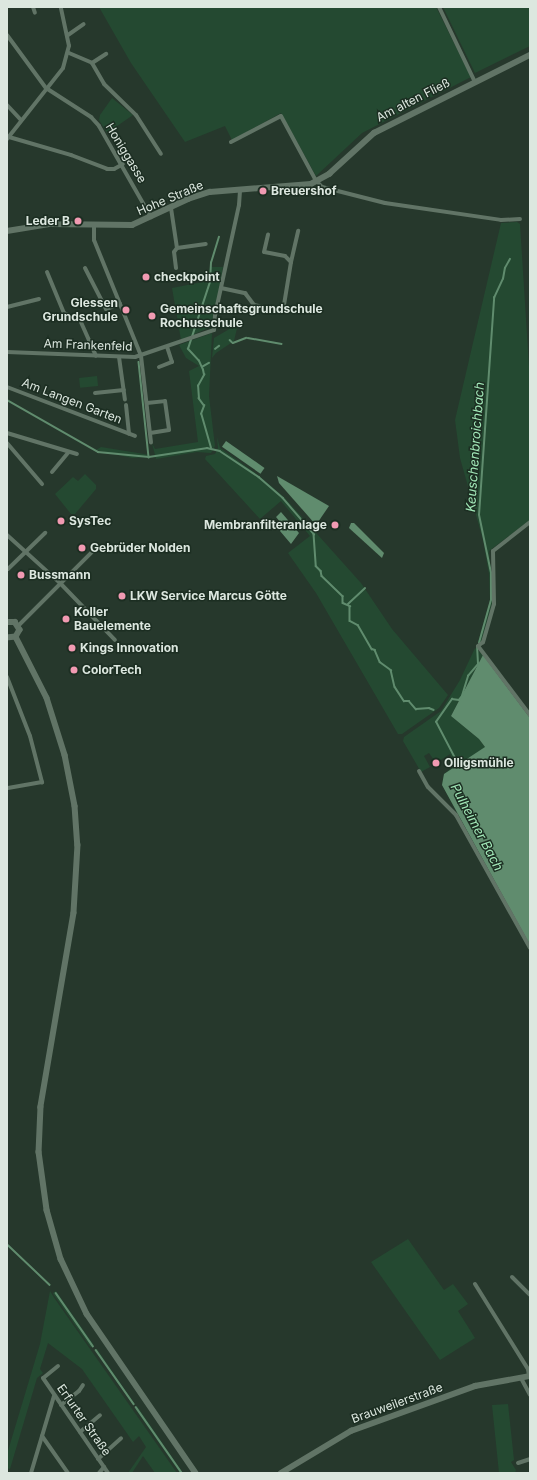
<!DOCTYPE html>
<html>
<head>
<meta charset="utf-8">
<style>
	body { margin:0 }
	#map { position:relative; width:537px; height:1480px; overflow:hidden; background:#26382c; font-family:Inter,sans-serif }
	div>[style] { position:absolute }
	.green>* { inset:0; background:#244931; transform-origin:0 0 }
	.water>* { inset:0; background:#608c6e; transform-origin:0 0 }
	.stream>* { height:1.5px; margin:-0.75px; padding:0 0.75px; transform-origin:0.75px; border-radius:0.75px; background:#608c6e }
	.street>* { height:4px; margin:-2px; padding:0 2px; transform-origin:2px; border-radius:2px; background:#617466 }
	.secondary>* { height:5.5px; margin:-2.75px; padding:0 2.75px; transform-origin:2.75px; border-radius:2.75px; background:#617466 }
	.dots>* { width:11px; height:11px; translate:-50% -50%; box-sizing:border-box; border:2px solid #1c2e22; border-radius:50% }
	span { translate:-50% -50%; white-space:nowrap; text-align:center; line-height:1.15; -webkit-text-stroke:3px #1c2e22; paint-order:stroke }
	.street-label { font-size:12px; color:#dce7df }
	.poi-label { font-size:12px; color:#dce7df; font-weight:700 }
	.left { translate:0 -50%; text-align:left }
	.right { translate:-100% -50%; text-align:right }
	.water-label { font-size:13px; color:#a2e8b8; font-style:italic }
	.frame { position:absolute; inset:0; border:8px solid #dce7df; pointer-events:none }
</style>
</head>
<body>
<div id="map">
	<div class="green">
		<i style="clip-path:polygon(99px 7px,436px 7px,471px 77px,362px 133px,316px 176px,281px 113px,232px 140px,225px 126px,185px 142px,131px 63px)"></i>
		<i style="clip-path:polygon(443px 7px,530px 7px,530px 46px,475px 73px)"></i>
		<i style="clip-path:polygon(112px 98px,133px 115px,107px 133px,99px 120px,100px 115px)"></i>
		<i style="clip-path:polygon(517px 222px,520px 224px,530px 382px,530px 520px,489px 551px,493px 600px,481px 644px,478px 642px,490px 600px,489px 574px,483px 540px,460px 458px,455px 420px,501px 223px)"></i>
		<i style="clip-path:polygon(210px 267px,223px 267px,213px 326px,181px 340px,172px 288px,208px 281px)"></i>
		<i style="clip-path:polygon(238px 324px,234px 341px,216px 353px,212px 358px,214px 338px)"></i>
		<i style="clip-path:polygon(212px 333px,209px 396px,215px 446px,211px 453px,197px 452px,156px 459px,152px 443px,155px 449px,198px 442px,189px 371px,199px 366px,186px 358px,179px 345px)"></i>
		<i style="left:97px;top:376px;width:10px;height:18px;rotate:84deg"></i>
		<i style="clip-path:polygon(217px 437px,220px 448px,258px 475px,284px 497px,361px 583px,392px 629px,448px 695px,439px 708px,402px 734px,398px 734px,316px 593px,288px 553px,310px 536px,281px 501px,260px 519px,205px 459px,206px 456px,215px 454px,218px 448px)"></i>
		<i style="clip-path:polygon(101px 447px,150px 455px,150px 457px,132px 458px,96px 450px)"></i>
		<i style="clip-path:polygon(85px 474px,96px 485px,96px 489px,75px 514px,71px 514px,55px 494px,73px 477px,78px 481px)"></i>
		<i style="clip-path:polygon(475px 648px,483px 655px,451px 716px,479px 739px,515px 788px,509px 908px,442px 785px,444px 774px,455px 765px,450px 754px,436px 763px,429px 753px,424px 756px,430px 767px,421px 772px,403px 741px,404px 737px,441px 711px,460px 680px)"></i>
		<i style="clip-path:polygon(408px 1239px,444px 1290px,453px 1284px,468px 1304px,458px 1311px,475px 1338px,440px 1360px,371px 1262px)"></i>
		<i style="clip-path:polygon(50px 1291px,55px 1299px,177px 1473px,155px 1473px,143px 1456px,132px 1473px,128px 1473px,146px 1447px,139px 1436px,133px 1442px,82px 1369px,48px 1343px,40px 1369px,43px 1373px,37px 1378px,10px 1469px,7px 1468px,7px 1454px,40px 1344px)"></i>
		<i style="left:56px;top:1291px;width:66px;height:4px;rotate:55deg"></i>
		<i style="clip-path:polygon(97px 1349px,134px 1403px,135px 1404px,132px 1403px,95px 1350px)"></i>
		<i style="clip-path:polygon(508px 1404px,514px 1460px,511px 1462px,516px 1470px,515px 1473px,499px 1473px,492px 1405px)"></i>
		<i style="clip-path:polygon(137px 1406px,183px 1473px,180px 1473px,136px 1410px)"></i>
	</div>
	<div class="water">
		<i style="left:226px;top:441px;width:47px;height:7px;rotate:35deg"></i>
		<i style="clip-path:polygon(277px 476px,329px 506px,316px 525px,279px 483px)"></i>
		<i style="clip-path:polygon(281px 512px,299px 533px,291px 544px,280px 531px,281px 523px,276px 517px)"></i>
		<i style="clip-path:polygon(351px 523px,354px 523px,384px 553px,382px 558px,349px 528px)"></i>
		<i style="clip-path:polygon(483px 655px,530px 718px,530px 945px,442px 785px,444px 774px,485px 747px,479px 739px,451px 716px)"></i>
	</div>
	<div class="stream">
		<i style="left:248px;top:338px;width:34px;rotate:10deg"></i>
		<i style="left:230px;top:340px;width:4px;rotate:45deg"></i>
		<i style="left:233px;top:343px;width:14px;rotate:-21deg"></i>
		<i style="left:215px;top:349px;width:5px;rotate:-37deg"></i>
		<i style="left:139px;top:362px;width:96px;rotate:84deg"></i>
		<i style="left:202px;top:367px;width:8px;rotate:-30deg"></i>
		<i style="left:7px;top:400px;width:105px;rotate:29.7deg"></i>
		<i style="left:98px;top:452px;width:51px;rotate:5.6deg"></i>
		<i style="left:149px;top:457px;width:59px;rotate:-8.8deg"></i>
		<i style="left:207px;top:448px;width:13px;rotate:13deg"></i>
		<i style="left:220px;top:451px;width:47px;rotate:33.7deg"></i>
		<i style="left:259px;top:477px;width:32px;rotate:41deg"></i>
		<i style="left:283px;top:498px;width:48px;rotate:49.3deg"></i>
		<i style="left:314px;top:534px;width:32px;rotate:86deg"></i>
		<i style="left:316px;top:566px;width:7px;rotate:45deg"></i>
		<i style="left:321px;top:571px;width:5px;rotate:79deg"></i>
		<i style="left:322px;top:576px;width:29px;rotate:44deg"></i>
		<i style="left:343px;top:596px;width:7px;rotate:90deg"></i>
		<i style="left:343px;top:603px;width:8px;rotate:23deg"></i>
		<i style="left:350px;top:606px;width:15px;rotate:90deg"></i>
		<i style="left:350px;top:621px;width:9px;rotate:27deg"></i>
		<i style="left:358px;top:625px;width:28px;rotate:60deg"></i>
		<i style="left:372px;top:649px;width:3px;rotate:18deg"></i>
		<i style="left:375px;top:650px;width:13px;rotate:67deg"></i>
		<i style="left:380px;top:662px;width:14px;rotate:36deg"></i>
		<i style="left:391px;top:670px;width:17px;rotate:77deg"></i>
		<i style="left:395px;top:687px;width:17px;rotate:57deg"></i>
		<i style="left:404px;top:701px;width:5px"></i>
		<i style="left:409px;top:701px;width:11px;rotate:49deg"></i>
		<i style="left:416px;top:709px;width:13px;rotate:-4deg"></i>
		<i style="left:429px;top:708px;width:5px;rotate:22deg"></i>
		<i style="left:211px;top:448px;width:35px;rotate:-106deg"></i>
		<i style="left:201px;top:414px;width:9px;rotate:-69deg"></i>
		<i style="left:204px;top:406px;width:9px;rotate:-126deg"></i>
		<i style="left:199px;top:399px;width:13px;rotate:-94deg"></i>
		<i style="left:198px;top:386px;width:13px;rotate:-61deg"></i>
		<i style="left:204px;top:375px;width:5px;rotate:-101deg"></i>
		<i style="left:203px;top:370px;width:10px;rotate:-114deg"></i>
		<i style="left:199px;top:361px;width:16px;rotate:-133deg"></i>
		<i style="left:188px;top:349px;width:71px;rotate:-71.8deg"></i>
		<i style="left:210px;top:282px;width:19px;rotate:-87deg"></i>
		<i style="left:211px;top:263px;width:27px;rotate:-73deg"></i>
		<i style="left:348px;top:604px;width:23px;rotate:-43deg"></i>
		<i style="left:479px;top:643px;width:45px;rotate:-74.4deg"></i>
		<i style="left:491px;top:600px;width:27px;rotate:-90deg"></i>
		<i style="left:491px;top:573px;width:59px;rotate:-101.7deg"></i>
		<i style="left:479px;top:515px;width:218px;rotate:-86deg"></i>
		<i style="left:494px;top:298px;width:21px;rotate:-65deg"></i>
		<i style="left:503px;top:279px;width:11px;rotate:-80deg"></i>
		<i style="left:505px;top:268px;width:10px;rotate:-61deg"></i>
		<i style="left:458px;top:764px;width:47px;rotate:-117.6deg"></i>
		<i style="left:436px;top:722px;width:28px;rotate:-55deg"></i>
		<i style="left:452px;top:699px;width:7px;rotate:8deg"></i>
		<i style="left:459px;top:700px;width:5px;rotate:-53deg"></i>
		<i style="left:462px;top:696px;width:21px;rotate:-73deg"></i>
		<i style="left:468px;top:676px;width:16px;rotate:-50deg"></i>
		<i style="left:478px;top:664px;width:17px;rotate:-93deg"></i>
		<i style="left:7px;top:1244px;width:59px;rotate:43.6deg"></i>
		<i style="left:56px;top:1293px;width:65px;rotate:55.1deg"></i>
		<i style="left:96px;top:1350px;width:66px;rotate:54.9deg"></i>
		<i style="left:136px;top:1407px;width:80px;rotate:55.1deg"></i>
	</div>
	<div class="street">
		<i style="left:33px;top:7px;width:6px;rotate:72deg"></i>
		<i style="left:439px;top:7px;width:83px;rotate:64.4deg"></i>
		<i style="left:7px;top:35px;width:66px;rotate:53.7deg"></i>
		<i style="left:46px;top:88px;width:54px;rotate:32.8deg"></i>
		<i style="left:91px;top:117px;width:12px;rotate:48deg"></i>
		<i style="left:99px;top:126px;width:105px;rotate:60.3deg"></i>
		<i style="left:68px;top:35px;width:19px;rotate:-35deg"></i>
		<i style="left:69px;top:53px;width:25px;rotate:23deg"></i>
		<i style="left:92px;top:63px;width:24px;rotate:60deg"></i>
		<i style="left:104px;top:84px;width:45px;rotate:44.1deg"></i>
		<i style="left:136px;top:115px;width:46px;rotate:57.3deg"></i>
		<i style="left:92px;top:63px;width:17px;rotate:-33deg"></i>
		<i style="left:7px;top:105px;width:21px;rotate:47deg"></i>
		<i style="left:9px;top:137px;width:65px;rotate:16.2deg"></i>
		<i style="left:71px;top:155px;width:39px;rotate:21deg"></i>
		<i style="left:107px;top:169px;width:7px"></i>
		<i style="left:114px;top:169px;width:10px;rotate:-29deg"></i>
		<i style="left:7px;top:139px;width:90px;rotate:-51.7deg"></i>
		<i style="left:63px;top:68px;width:23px;rotate:-75deg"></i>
		<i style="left:69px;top:46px;width:40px;rotate:-102deg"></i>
		<i style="left:231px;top:142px;width:56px;rotate:-27.5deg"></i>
		<i style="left:281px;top:116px;width:72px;rotate:61.6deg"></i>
		<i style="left:317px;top:182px;width:7px;rotate:45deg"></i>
		<i style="left:322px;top:187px;width:65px;rotate:14.3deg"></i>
		<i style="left:385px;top:203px;width:117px;rotate:8.3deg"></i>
		<i style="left:501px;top:220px;width:19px;rotate:-3deg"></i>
		<i style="left:171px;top:208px;width:40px;rotate:81.5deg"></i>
		<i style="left:177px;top:248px;width:29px;rotate:-8deg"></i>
		<i style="left:94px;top:225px;width:15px;rotate:90deg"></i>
		<i style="left:94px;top:240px;width:125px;rotate:67.9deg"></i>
		<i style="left:141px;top:356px;width:87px;rotate:83.4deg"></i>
		<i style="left:291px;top:262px;width:32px;rotate:-77deg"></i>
		<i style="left:85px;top:268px;width:46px;rotate:62.9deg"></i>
		<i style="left:106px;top:309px;width:15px;rotate:-20deg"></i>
		<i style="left:176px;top:268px;width:16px;rotate:-97deg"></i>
		<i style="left:174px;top:252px;width:5px;rotate:-53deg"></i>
		<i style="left:47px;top:272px;width:44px;rotate:67.5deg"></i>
		<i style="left:64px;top:313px;width:17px;rotate:24deg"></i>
		<i style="left:80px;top:320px;width:39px;rotate:66deg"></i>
		<i style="left:221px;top:288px;width:25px;rotate:12deg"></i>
		<i style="left:245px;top:293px;width:15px;rotate:53deg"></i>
		<i style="left:254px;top:305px;width:30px;rotate:12deg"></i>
		<i style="left:283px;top:311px;width:50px;rotate:-80.7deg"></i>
		<i style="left:291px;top:262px;width:8px;rotate:-135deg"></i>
		<i style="left:285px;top:256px;width:21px;rotate:-169deg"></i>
		<i style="left:264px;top:252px;width:18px;rotate:-77deg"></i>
		<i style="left:7px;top:307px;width:33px;rotate:-14deg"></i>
		<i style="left:55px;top:316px;width:11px;rotate:-5deg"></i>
		<i style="left:7px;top:352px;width:128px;rotate:2.2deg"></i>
		<i style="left:135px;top:357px;width:83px;rotate:-18.9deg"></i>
		<i style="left:214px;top:330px;width:15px;rotate:-86deg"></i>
		<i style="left:215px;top:315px;width:113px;rotate:-77.7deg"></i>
		<i style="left:239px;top:205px;width:15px;rotate:-86deg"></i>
		<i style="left:119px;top:357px;width:43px;rotate:82.1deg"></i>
		<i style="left:159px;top:367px;width:14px;rotate:-21deg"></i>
		<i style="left:172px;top:362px;width:16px;rotate:-108deg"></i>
		<i style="left:7px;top:387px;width:137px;rotate:20.9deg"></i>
		<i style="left:95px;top:393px;width:29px;rotate:-6deg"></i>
		<i style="left:147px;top:403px;width:18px;rotate:-6deg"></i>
		<i style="left:165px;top:401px;width:29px;rotate:82deg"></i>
		<i style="left:169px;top:430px;width:19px;rotate:171deg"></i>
		<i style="left:126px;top:405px;width:29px;rotate:84deg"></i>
		<i style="left:7px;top:433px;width:73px;rotate:16.7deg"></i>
		<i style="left:7px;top:443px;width:54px;rotate:49.5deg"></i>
		<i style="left:52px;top:472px;width:26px;rotate:-50deg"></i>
		<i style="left:530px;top:522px;width:47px;rotate:141.9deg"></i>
		<i style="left:493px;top:551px;width:53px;rotate:88.9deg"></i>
		<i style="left:494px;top:604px;width:40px;rotate:106deg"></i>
		<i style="left:483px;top:642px;width:6px;rotate:141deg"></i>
		<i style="left:478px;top:646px;width:86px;rotate:53deg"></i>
		<i style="left:7px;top:535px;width:72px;rotate:42.2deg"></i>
		<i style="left:60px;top:583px;width:79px;rotate:46deg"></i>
		<i style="left:8px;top:569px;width:52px;rotate:-44.2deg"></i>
		<i style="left:19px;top:625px;width:109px;rotate:-45deg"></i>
		<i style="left:7px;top:677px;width:63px;rotate:68.7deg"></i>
		<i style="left:30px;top:736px;width:48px;rotate:75.4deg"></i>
		<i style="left:42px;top:782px;width:36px;rotate:170deg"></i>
		<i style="left:419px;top:771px;width:18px;rotate:61deg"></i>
		<i style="left:428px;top:787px;width:40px;rotate:45deg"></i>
		<i style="left:456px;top:815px;width:152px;rotate:60.9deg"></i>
		<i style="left:512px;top:1277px;width:25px;rotate:45deg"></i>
		<i style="left:475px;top:1284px;width:100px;rotate:58.1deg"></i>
		<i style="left:528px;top:1369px;width:7px;rotate:82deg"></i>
		<i style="left:58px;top:1366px;width:19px;rotate:141deg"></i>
		<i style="left:43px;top:1378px;width:115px;rotate:55.6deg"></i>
		<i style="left:521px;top:1378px;width:19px;rotate:62deg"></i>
		<i style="left:61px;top:1405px;width:23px;rotate:-38deg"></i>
		<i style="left:79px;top:1391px;width:7px;rotate:-56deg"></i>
		<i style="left:80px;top:1432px;width:26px;rotate:-40deg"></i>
		<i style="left:42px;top:1436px;width:45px;rotate:54.9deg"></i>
		<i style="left:98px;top:1459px;width:31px;rotate:-42deg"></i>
		<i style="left:518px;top:1463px;width:13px;rotate:-18deg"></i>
		<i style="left:31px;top:1473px;width:80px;rotate:-73.4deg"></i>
		<i style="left:99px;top:1473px;width:8px;rotate:-50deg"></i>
	</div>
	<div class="secondary">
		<i style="left:7px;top:231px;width:44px;rotate:-9.2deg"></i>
		<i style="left:50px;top:224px;width:82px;rotate:0.7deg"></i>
		<i style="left:132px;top:225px;width:62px;rotate:-24.9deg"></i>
		<i style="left:188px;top:199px;width:23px;rotate:-18deg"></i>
		<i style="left:210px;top:192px;width:101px;rotate:-4.5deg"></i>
		<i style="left:311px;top:184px;width:21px;rotate:-29deg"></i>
		<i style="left:329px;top:174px;width:61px;rotate:-42.3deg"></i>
		<i style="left:374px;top:133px;width:174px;rotate:-26.6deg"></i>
		<i style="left:7px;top:622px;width:8px"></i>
		<i style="left:15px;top:622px;width:9px;rotate:58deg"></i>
		<i style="left:20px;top:630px;width:8px;rotate:120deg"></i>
		<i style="left:16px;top:637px;width:9px;rotate:174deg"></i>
		<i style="left:16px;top:637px;width:68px;rotate:63.1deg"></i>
		<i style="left:47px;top:698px;width:60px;rotate:72.5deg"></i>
		<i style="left:65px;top:755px;width:52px;rotate:78.9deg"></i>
		<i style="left:75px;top:806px;width:39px;rotate:86deg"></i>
		<i style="left:78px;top:845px;width:68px;rotate:93.4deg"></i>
		<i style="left:74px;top:913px;width:197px;rotate:99.7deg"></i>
		<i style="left:41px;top:1107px;width:45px;rotate:92.5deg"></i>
		<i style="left:39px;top:1152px;width:59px;rotate:82.1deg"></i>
		<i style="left:47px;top:1210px;width:51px;rotate:74.1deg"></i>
		<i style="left:61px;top:1259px;width:61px;rotate:64.7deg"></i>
		<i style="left:87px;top:1314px;width:193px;rotate:55.6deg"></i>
		<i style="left:281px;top:1473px;width:82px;rotate:-31deg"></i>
		<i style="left:351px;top:1431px;width:132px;rotate:-19.9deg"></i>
		<i style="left:475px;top:1386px;width:56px;rotate:-10.3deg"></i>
	</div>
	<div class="dots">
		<i style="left:263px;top:191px;background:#f19ab2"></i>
		<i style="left:78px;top:221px;background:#f19ab2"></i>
		<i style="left:146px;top:277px;background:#f19ab2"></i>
		<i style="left:126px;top:310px;background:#f19ab2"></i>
		<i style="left:152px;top:316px;background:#f19ab2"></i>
		<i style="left:61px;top:521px;background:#f19ab2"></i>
		<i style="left:335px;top:525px;background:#f19ab2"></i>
		<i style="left:82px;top:548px;background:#f19ab2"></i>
		<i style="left:21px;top:575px;background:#f19ab2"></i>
		<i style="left:122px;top:596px;background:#f19ab2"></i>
		<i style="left:66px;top:619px;background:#f19ab2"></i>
		<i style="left:72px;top:648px;background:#f19ab2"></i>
		<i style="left:74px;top:670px;background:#f19ab2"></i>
		<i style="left:436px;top:763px;background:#f19ab2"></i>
	</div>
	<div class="street-label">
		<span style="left:413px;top:100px;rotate:-27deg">Am alten Fließ</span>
		<span style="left:126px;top:153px;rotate:59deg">Honiggasse</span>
		<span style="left:170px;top:198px;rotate:-23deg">Hohe Straße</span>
		<span style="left:88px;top:345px;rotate:2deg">Am Frankenfeld</span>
		<span style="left:72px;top:401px;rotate:21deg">Am Langen Garten</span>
		<span style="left:397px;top:1403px;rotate:-20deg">Brauweilerstraße</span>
		<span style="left:84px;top:1420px;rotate:55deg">Erfurter Straße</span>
	</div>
	<div class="poi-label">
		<span class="left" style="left:271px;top:191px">Breuershof</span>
		<span class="right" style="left:70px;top:221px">Leder B</span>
		<span class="left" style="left:154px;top:277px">checkpoint</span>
		<span class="right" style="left:118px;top:310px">Glessen<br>Grundschule</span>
		<span class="left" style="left:160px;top:316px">Gemeinschaftsgrundschule<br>Rochusschule</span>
		<span class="left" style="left:69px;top:521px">SysTec</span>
		<span class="right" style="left:327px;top:525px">Membranfilteranlage</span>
		<span class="left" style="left:90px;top:548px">Gebrüder Nolden</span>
		<span class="left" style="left:29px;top:575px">Bussmann</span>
		<span class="left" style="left:130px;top:596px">LKW Service Marcus Götte</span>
		<span class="left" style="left:74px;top:619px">Koller<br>Bauelemente</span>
		<span class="left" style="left:80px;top:648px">Kings Innovation</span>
		<span class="left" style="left:82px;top:670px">ColorTech</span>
		<span class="left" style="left:444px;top:763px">Olligsmühle</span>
	</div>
	<div class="water-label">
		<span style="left:475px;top:447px;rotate:-86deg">Keuschenbroichbach</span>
		<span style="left:477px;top:827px;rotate:62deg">Pulheimer Bach</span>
	</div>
	<div class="frame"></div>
</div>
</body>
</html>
